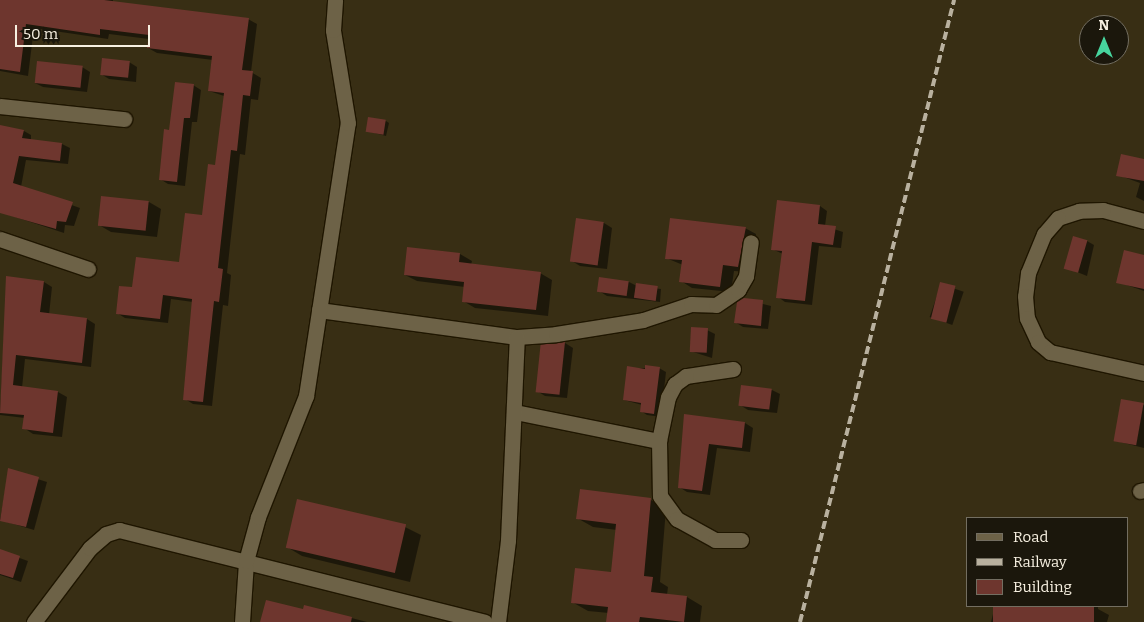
<!DOCTYPE html>
<html>
<head>
<meta charset="utf-8">
<style>
	body { margin:0 }
	#map { position:relative; width:1144px; height:622px; overflow:hidden; background:#382e14; font-family:Bitter,serif }
	div>[style] { position:absolute }
	.shadow>* { inset:0; background:#0007; transform-origin:0 0 }
	.building>* { inset:0; background:#6e362e; transform-origin:0 0 }
	.roads { filter:drop-shadow(1px 0 #1f1600) drop-shadow(-1px 0 #1f1600) drop-shadow(0 1px #1f1600) drop-shadow(0 -1px #1f1600) }
	.minor>* { height:15px; margin:-7.5px; padding:0 7.5px; transform-origin:7.5px; border-radius:7.5px; background:#6d6247 }
	.rail>* { height:4px; margin-top:-2px; transform-origin:0; background:repeating-linear-gradient(90deg,#b9b19f 0 8px,transparent 0 12px) }
	span { translate:-50% -50%; white-space:nowrap; text-align:center; line-height:1.15; -webkit-text-stroke:4px #1b170c; paint-order:stroke }
	.legend { position:absolute; left:966px; top:517px; width:162px; height:90px; box-sizing:border-box; background:#1b170c; border:1px solid #736e61; margin:0; padding:6px 9px; list-style:none; font-size:15px; color:#f7f0e1 }
	.legend li { display:flex; align-items:center; gap:10px; height:25px }
	.legend b { width:25px; border:1px solid #736e61 }
	.north { position:absolute; left:1079px; top:15px; width:50px; height:50px; box-sizing:border-box; background:#1b170c; border:1px solid #736e61; border-radius:50%; rotate:0deg; font-size:14px; font-weight:700; line-height:20px; text-align:center; color:#f7f0e1 }
	.north::after { content:''; display:block; margin:auto; width:18px; height:22px; background:#47d49e; clip-path:polygon(50% 0,100% 100%,50% 72%,0 100%) }
	.scale { position:absolute; left:15px; top:25px; width:135px; height:22px; box-sizing:border-box; border:2px solid #f7f0e1; border-top:0; padding-left:6px; font-size:15px; line-height:18px; white-space:nowrap; color:#f7f0e1; -webkit-text-stroke:4px #1b170c; paint-order:stroke }
</style>
</head>
<body>
<div id="map">
	<div class="shadow">
		<i style="clip-path:polygon(0 0,103px 0,104px 7px,105px 0,113px 0,113px 3px,248px 19px,257px 24px,251px 72px,261px 78px,258px 100px,251px 99px,245px 155px,240px 154px,227px 273px,231px 275px,228px 306px,223px 305px,212px 406px,193px 404px,185px 399px,193px 302px,171px 299px,168px 323px,125px 318px,117px 313px,133px 289px,180px 264px,203px 216px,216px 166px,224px 96px,209px 91px,213px 60px,157px 53px,148px 48px,149px 39px,109px 34px,108px 39px,34px 28px,28px 76px,0 71px)"></i>
		<i style="clip-path:polygon(129px 62px,137px 67px,136px 82px,109px 79px,101px 74px)"></i>
		<i style="clip-path:polygon(82px 67px,90px 72px,87px 92px,43px 87px,35px 83px)"></i>
		<i style="clip-path:polygon(193px 85px,201px 90px,197px 122px,192px 122px,185px 186px,168px 184px,160px 179px,170px 131px)"></i>
		<i style="clip-path:polygon(386px 121px,389px 123px,386px 136px,367px 131px)"></i>
		<i style="clip-path:polygon(0 126px,24px 131px,31px 135px,31px 140px,62px 144px,70px 148px,68px 164px,26px 160px,21px 187px,80px 208px,74px 226px,65px 225px,64px 233px,0 212px)"></i>
		<i style="clip-path:polygon(1144px 161px,1144px 201px,1136px 197px,1140px 183px,1118px 175px)"></i>
		<i style="clip-path:polygon(149px 202px,161px 209px,157px 237px,111px 232px,99px 225px)"></i>
		<i style="clip-path:polygon(820px 206px,827px 211px,825px 226px,843px 232px,841px 248px,819px 246px,812px 305px,785px 302px,778px 297px,783px 254px,772px 249px)"></i>
		<i style="clip-path:polygon(577px 220px,604px 223px,612px 228px,607px 269px,580px 266px,572px 261px)"></i>
		<i style="clip-path:polygon(745px 228px,756px 234px,749px 272px,734px 271px,731px 292px,692px 288px,681px 281px,683px 265px,666px 258px)"></i>
		<i style="clip-path:polygon(1087px 241px,1094px 245px,1087px 276px,1067px 268px)"></i>
		<i style="clip-path:polygon(460px 254px,472px 261px,471px 265px,540px 273px,552px 280px,548px 316px,475px 308px,463px 301px,465px 287px,417px 281px,405px 275px)"></i>
		<i style="clip-path:polygon(1144px 256px,1144px 291px,1118px 282px)"></i>
		<i style="clip-path:polygon(7px 278px,44px 282px,52px 287px,49px 315px,87px 319px,95px 324px,91px 367px,25px 359px,22px 388px,58px 392px,67px 397px,62px 437px,33px 434px,24px 428px,25px 418px,0 415px)"></i>
		<i style="clip-path:polygon(629px 282px,637px 286px,661px 289px,660px 302px,607px 296px,599px 291px)"></i>
		<i style="left:941px;top:284px;width:24px;height:35px;rotate:19deg"></i>
		<i style="clip-path:polygon(744px 299px,771px 306px,768px 329px,743px 327px,735px 322px)"></i>
		<i style="clip-path:polygon(707px 330px,715px 334px,712px 358px,690px 351px)"></i>
		<i style="clip-path:polygon(565px 343px,573px 348px,567px 398px,545px 396px,537px 391px,543px 346px)"></i>
		<i style="clip-path:polygon(628px 368px,659px 368px,666px 372px,661px 417px,647px 415px,641px 411px,642px 405px,624px 400px)"></i>
		<i style="clip-path:polygon(772px 390px,780px 394px,777px 413px,748px 410px,740px 405px)"></i>
		<i style="clip-path:polygon(1122px 400px,1144px 405px,1144px 448px,1116px 441px)"></i>
		<i style="clip-path:polygon(685px 415px,745px 423px,753px 428px,750px 452px,717px 448px,710px 495px,687px 492px,679px 487px)"></i>
		<i style="clip-path:polygon(9px 470px,47px 482px,34px 530px,0 520px)"></i>
		<i style="clip-path:polygon(581px 490px,651px 500px,666px 509px,660px 582px,668px 587px,667px 595px,687px 597px,702px 606px,700px 622px,608px 622px,609px 613px,588px 611px,572px 602px,612px 573px,617px 530px,593px 527px,577px 518px)"></i>
		<i style="clip-path:polygon(405px 527px,421px 535px,410px 582px,302px 556px,287px 547px)"></i>
		<i style="clip-path:polygon(0 551px,28px 561px,21px 582px,0 575px)"></i>
		<i style="clip-path:polygon(305px 606px,367px 622px,261px 622px,304px 610px)"></i>
		<i style="clip-path:polygon(995px 606px,1098px 606px,1098px 609px,1109px 615px,1107px 622px,991px 622px)"></i>
	</div>
	<div class="building">
		<i style="clip-path:polygon(0 0,104px 0,249px 18px,242px 70px,253px 71px,250px 96px,243px 95px,237px 151px,231px 150px,218px 268px,223px 269px,219px 302px,214px 301px,203px 402px,183px 400px,192px 299px,163px 295px,160px 319px,116px 314px,119px 286px,132px 287px,136px 257px,179px 262px,185px 213px,202px 215px,208px 164px,215px 165px,224px 93px,208px 91px,212px 56px,147px 48px,149px 35px,100px 29px,100px 35px,26px 24px,20px 72px,0 69px)"></i>
		<i style="left:102px;top:58px;width:28px;height:17px;rotate:6deg"></i>
		<i style="left:37px;top:61px;width:46px;height:22px;rotate:6deg"></i>
		<i style="clip-path:polygon(175px 82px,194px 84px,190px 118px,184px 118px,177px 182px,159px 180px,164px 129px,169px 130px)"></i>
		<i style="left:368px;top:117px;width:18px;height:15px;rotate:9deg"></i>
		<i style="clip-path:polygon(0 125px,24px 130px,22px 138px,62px 143px,60px 161px,19px 156px,13px 183px,73px 202px,66px 222px,57px 221px,56px 229px,0 213px)"></i>
		<i style="clip-path:polygon(1121px 154px,1144px 159px,1144px 181px,1116px 176px)"></i>
		<i style="left:101px;top:196px;width:48px;height:30px;rotate:6deg"></i>
		<i style="clip-path:polygon(777px 200px,820px 205px,818px 224px,836px 226px,833px 245px,812px 242px,805px 301px,776px 298px,782px 251px,771px 250px)"></i>
		<i style="left:576px;top:218px;width:28px;height:44px;rotate:8deg"></i>
		<i style="clip-path:polygon(670px 218px,746px 227px,738px 267px,723px 265px,720px 287px,679px 282px,682px 260px,665px 259px)"></i>
		<i style="left:1073px;top:236px;width:15px;height:34px;rotate:16deg"></i>
		<i style="clip-path:polygon(407px 247px,460px 253px,459px 262px,541px 272px,536px 310px,462px 302px,464px 282px,404px 275px)"></i>
		<i style="clip-path:polygon(1124px 250px,1144px 255px,1144px 289px,1116px 283px)"></i>
		<i style="clip-path:polygon(6px 276px,44px 281px,40px 312px,87px 318px,82px 363px,16px 355px,13px 385px,58px 391px,53px 433px,22px 429px,24px 415px,0 413px)"></i>
		<i style="left:599px;top:277px;width:30px;height:15px;rotate:8deg"></i>
		<i style="left:940px;top:282px;width:16px;height:38px;rotate:14deg"></i>
		<i style="left:636px;top:283px;width:22px;height:15px;rotate:8deg"></i>
		<i style="clip-path:polygon(744px 298px,763px 300px,761px 326px,734px 323px,737px 302px)"></i>
		<i style="left:691px;top:327px;width:17px;height:25px;rotate:3deg"></i>
		<i style="left:565px;top:342px;width:53px;height:24px;rotate:96deg"></i>
		<i style="clip-path:polygon(645px 365px,660px 367px,654px 414px,640px 412px,641px 403px,623px 400px,627px 366px,645px 369px)"></i>
		<i style="left:741px;top:385px;width:31px;height:21px;rotate:7deg"></i>
		<i style="left:1121px;top:399px;width:23px;height:43px;rotate:10deg"></i>
		<i style="clip-path:polygon(684px 414px,745px 422px,742px 448px,709px 444px,702px 491px,678px 488px)"></i>
		<i style="clip-path:polygon(8px 468px,39px 477px,26px 527px,0 521px)"></i>
		<i style="clip-path:polygon(580px 489px,651px 498px,644px 576px,653px 577px,651px 592px,687px 596px,684px 622px,640px 617px,639px 622px,606px 622px,608px 607px,571px 603px,575px 568px,611px 572px,616px 524px,576px 519px)"></i>
		<i style="left:297px;top:499px;width:112px;height:50px;rotate:13deg"></i>
		<i style="clip-path:polygon(0 549px,20px 556px,13px 578px,0 574px)"></i>
		<i style="clip-path:polygon(266px 600px,303px 609px,304px 605px,352px 617px,351px 622px,260px 622px)"></i>
		<i style="left:993px;top:606px;width:101px;height:16px"></i>
	</div>
	<div class="roads">
		<div class="minor">
			<i style="left:0;top:106px;width:125px;rotate:6deg"></i>
			<i style="left:1144px;top:221px;width:42px;rotate:-165deg"></i>
			<i style="left:1103px;top:210px;width:24px;rotate:178deg"></i>
			<i style="left:1079px;top:211px;width:22px;rotate:162deg"></i>
			<i style="left:1058px;top:218px;width:21px;rotate:131deg"></i>
			<i style="left:1044px;top:234px;width:42px;rotate:112.3deg"></i>
			<i style="left:1028px;top:273px;width:23px;rotate:97deg"></i>
			<i style="left:1025px;top:296px;width:22px;rotate:85deg"></i>
			<i style="left:1027px;top:318px;width:26px;rotate:65deg"></i>
			<i style="left:1038px;top:342px;width:16px;rotate:40deg"></i>
			<i style="left:1050px;top:352px;width:96px;rotate:12.6deg"></i>
			<i style="left:0;top:239px;width:93px;rotate:18.8deg"></i>
			<i style="left:319px;top:310px;width:200px;rotate:7.8deg"></i>
			<i style="left:517px;top:337px;width:39px;rotate:-4deg"></i>
			<i style="left:556px;top:334px;width:88px;rotate:-9.1deg"></i>
			<i style="left:643px;top:320px;width:51px;rotate:-18.4deg"></i>
			<i style="left:691px;top:304px;width:25px;rotate:2deg"></i>
			<i style="left:716px;top:305px;width:27px;rotate:-34deg"></i>
			<i style="left:738px;top:290px;width:16px;rotate:-60deg"></i>
			<i style="left:746px;top:276px;width:34px;rotate:-82deg"></i>
			<i style="left:733px;top:369px;width:48px;rotate:171.5deg"></i>
			<i style="left:686px;top:376px;width:14px;rotate:144deg"></i>
			<i style="left:675px;top:384px;width:15px;rotate:118deg"></i>
			<i style="left:668px;top:397px;width:45px;rotate:101.6deg"></i>
			<i style="left:659px;top:441px;width:55px;rotate:89deg"></i>
			<i style="left:660px;top:496px;width:29px;rotate:54deg"></i>
			<i style="left:677px;top:519px;width:43px;rotate:28.9deg"></i>
			<i style="left:715px;top:540px;width:26px"></i>
			<i style="left:515px;top:412px;width:147px;rotate:11.4deg"></i>
			<i style="left:1140px;top:491px;width:4px;rotate:-14deg"></i>
			<i style="left:34px;top:622px;width:93px;rotate:-52.9deg"></i>
			<i style="left:90px;top:548px;width:21px;rotate:-41deg"></i>
			<i style="left:106px;top:534px;width:14px;rotate:-17deg"></i>
			<i style="left:119px;top:530px;width:377px;rotate:14.1deg"></i>
			<i style="left:242px;top:622px;width:61px;rotate:-86.2deg"></i>
			<i style="left:246px;top:561px;width:46px;rotate:-74.7deg"></i>
			<i style="left:258px;top:517px;width:130px;rotate:-68.4deg"></i>
			<i style="left:306px;top:396px;width:276px;rotate:-81.3deg"></i>
			<i style="left:348px;top:123px;width:94px;rotate:-99.2deg"></i>
			<i style="left:333px;top:30px;width:30px;rotate:-86deg"></i>
			<i style="left:498px;top:622px;width:83px;rotate:-83deg"></i>
			<i style="left:508px;top:540px;width:203px;rotate:-87.5deg"></i>
		</div>
	</div>
	<div class="rail">
		<i style="left:800px;top:622px;width:641px;rotate:-76.09deg"></i>
	</div>
	<ul class="legend">
	<li><b style="height:6px;background:#6d6247"></b>Road</li>
	<li><b style="height:6px;background:#b9b19f"></b>Railway</li>
	<li><b style="height:14px;background:#6e362e"></b>Building</li>
	</ul>
	<div class="north">N</div>
	<div class="scale">50 m</div>
</div>
</body>
</html>
